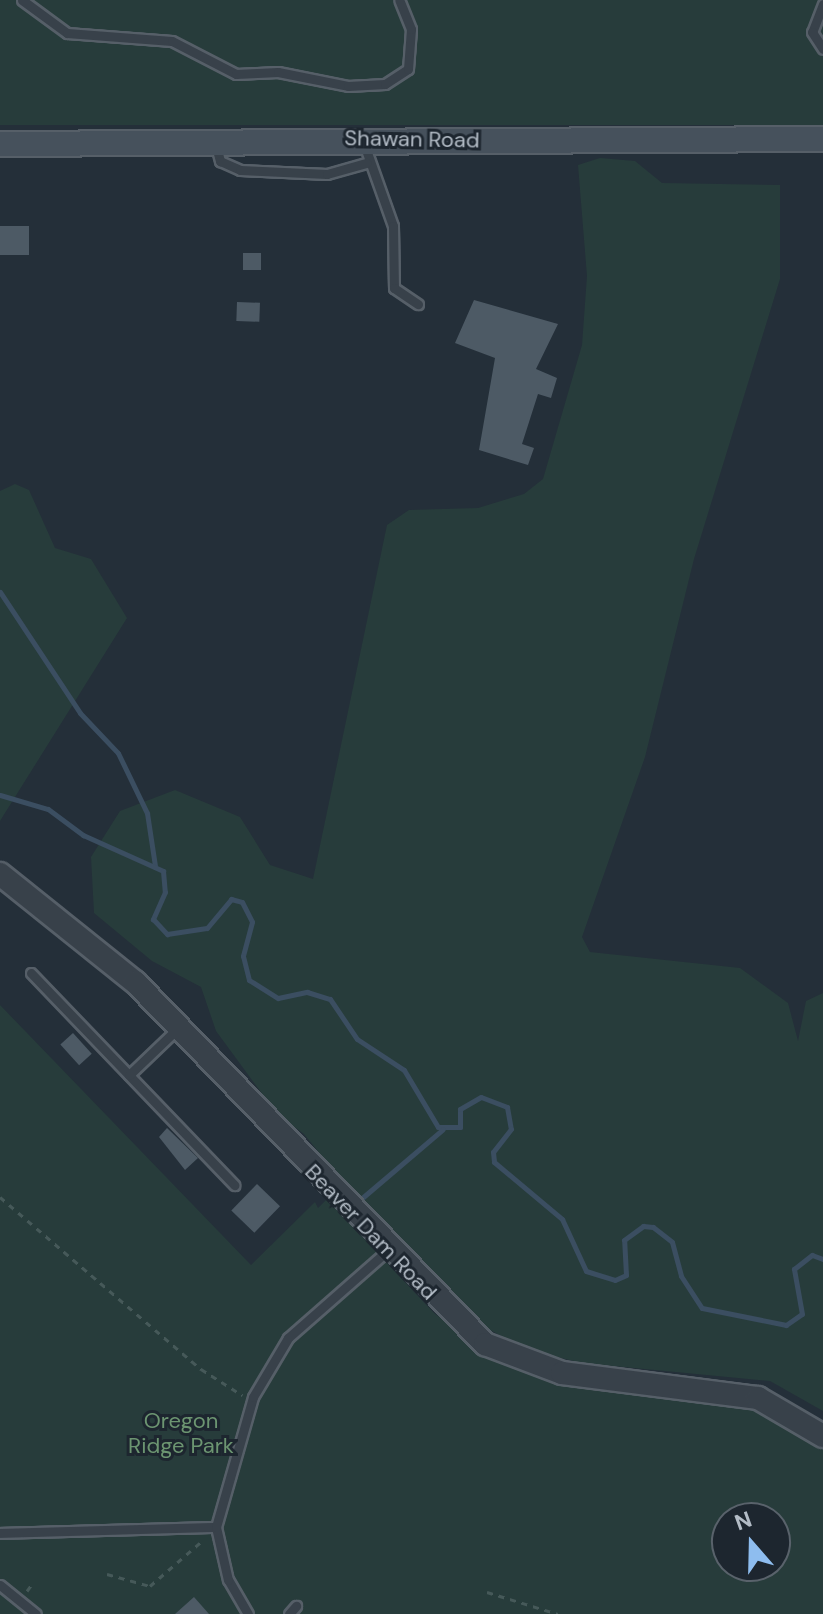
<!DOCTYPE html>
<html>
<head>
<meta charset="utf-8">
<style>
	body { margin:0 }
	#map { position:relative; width:823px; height:1614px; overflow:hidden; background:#242f39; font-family:"DM Sans",sans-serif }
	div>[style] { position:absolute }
	.green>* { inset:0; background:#273c3b; transform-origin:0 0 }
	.stream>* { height:5px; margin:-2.5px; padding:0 2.5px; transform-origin:2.5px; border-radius:2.5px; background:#3b4e61 }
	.building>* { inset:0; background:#4d5a65; transform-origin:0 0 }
	.path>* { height:3px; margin-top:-1.5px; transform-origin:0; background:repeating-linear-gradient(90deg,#465959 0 6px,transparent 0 12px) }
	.roads { filter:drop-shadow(2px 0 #565f68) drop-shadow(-2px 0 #565f68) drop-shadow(0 2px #565f68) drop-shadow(0 -2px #565f68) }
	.service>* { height:9px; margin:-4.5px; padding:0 4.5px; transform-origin:4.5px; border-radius:4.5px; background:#38414a }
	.tertiary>* { height:22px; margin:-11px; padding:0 11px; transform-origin:11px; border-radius:11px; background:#38414a }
	.secondary>* { height:24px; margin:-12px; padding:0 12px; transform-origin:12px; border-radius:12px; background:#46515c }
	span { translate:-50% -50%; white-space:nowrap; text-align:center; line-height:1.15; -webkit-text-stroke:6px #1d262f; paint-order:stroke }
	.street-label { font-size:22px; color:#b3bcc6 }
	.park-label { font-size:22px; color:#6c9571 }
	.north { position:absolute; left:711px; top:1502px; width:80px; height:80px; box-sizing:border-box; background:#1d262f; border:2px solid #59626b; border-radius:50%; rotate:340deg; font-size:22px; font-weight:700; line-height:32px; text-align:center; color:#b3bcc6 }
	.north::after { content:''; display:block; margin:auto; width:28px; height:36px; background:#8ebdef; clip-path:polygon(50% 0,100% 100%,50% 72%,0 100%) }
</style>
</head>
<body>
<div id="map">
	<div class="green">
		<i style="left:0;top:0;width:823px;height:125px"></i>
		<i style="clip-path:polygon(600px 158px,635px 161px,662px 183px,780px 185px,780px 279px,694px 559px,645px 757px,582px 937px,590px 952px,740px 968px,788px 1003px,798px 1041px,806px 1001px,823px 993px,823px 1411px,770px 1381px,582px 1363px,528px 1350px,473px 1321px,380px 1228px,304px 1134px,277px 1114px,216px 1031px,201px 987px,152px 961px,94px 913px,91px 857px,120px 811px,175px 790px,240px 817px,270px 865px,313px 879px,387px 525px,409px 510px,478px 508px,524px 494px,543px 479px,582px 345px,587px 276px,578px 165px)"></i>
		<i style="clip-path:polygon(15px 484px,29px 490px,55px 548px,91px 559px,127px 618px,0 821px,0 491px)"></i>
		<i style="clip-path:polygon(evenodd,0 1005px,251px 1265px,315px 1202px,318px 1208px,327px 1199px,434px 1313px,502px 1364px,558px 1384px,755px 1406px,804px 1434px,823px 1449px,823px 1614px,0 1614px,0 1005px,727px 1518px,775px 1518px,775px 1566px,727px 1566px,727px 1518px)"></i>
	</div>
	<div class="stream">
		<i style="left:0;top:592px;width:145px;rotate:56.5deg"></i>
		<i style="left:80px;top:713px;width:55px;rotate:46.5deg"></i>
		<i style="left:118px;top:753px;width:67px;rotate:64.2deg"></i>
		<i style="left:147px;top:813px;width:54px;rotate:81.4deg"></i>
		<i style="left:0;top:795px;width:50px;rotate:16.3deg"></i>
		<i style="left:48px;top:809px;width:44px;rotate:36.6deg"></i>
		<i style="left:83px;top:835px;width:88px;rotate:24.2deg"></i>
		<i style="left:163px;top:871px;width:21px;rotate:85deg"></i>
		<i style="left:165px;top:892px;width:30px;rotate:114deg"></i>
		<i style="left:153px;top:919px;width:21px;rotate:47deg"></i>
		<i style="left:167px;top:934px;width:40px;rotate:-8.5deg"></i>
		<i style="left:207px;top:928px;width:38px;rotate:-50deg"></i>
		<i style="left:231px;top:899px;width:11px;rotate:15deg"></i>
		<i style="left:242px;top:902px;width:22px;rotate:63deg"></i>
		<i style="left:252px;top:922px;width:35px;rotate:105deg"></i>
		<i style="left:243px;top:956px;width:25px;rotate:76deg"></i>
		<i style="left:249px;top:980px;width:34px;rotate:32deg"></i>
		<i style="left:278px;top:998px;width:30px;rotate:-12deg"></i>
		<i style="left:307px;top:992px;width:24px;rotate:17deg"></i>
		<i style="left:330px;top:999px;width:48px;rotate:56deg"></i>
		<i style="left:357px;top:1039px;width:56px;rotate:33.4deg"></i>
		<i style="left:404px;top:1070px;width:66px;rotate:59.2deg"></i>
		<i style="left:438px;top:1127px;width:22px"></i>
		<i style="left:460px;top:1127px;width:18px;rotate:-90deg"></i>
		<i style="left:460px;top:1109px;width:24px;rotate:-30deg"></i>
		<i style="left:481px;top:1097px;width:28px;rotate:21deg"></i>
		<i style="left:507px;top:1107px;width:22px;rotate:80deg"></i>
		<i style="left:511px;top:1129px;width:29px;rotate:128deg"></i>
		<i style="left:493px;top:1152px;width:10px;rotate:84deg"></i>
		<i style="left:494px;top:1162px;width:89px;rotate:40deg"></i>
		<i style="left:562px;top:1219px;width:57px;rotate:65.2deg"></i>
		<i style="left:586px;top:1271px;width:30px;rotate:17deg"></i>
		<i style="left:615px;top:1280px;width:12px;rotate:-24deg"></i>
		<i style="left:626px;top:1275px;width:35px;rotate:-93deg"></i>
		<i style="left:624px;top:1240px;width:24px;rotate:-36deg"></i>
		<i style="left:643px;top:1226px;width:10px;rotate:6deg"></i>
		<i style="left:653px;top:1227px;width:24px;rotate:38deg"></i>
		<i style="left:672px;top:1242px;width:35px;rotate:75deg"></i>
		<i style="left:681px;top:1276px;width:38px;rotate:57deg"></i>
		<i style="left:702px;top:1308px;width:86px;rotate:11.4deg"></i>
		<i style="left:786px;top:1325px;width:19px;rotate:-35deg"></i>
		<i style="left:802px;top:1314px;width:46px;rotate:-100.1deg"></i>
		<i style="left:794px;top:1269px;width:23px;rotate:-38deg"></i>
		<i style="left:812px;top:1255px;width:12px;rotate:20deg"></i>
		<i style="left:362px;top:1198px;width:106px;rotate:-40.4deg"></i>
	</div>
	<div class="building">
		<i style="left:0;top:226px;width:29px;height:29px"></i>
		<i style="left:243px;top:253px;width:18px;height:17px"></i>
		<i style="clip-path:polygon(474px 300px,558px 324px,536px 369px,557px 378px,551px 398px,538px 394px,522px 444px,534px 448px,528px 465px,479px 450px,495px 358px,455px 343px)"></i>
		<i style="left:237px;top:302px;width:23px;height:19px;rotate:2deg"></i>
		<i style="left:73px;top:1033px;width:28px;height:17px;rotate:48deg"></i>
		<i style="clip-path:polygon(167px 1128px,198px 1158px,185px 1170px,159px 1137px)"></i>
		<i style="left:257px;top:1184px;width:32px;height:37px;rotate:44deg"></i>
		<i style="clip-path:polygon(194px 1597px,209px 1614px,175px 1614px)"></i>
	</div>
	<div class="path">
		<i style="left:0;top:1197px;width:265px;rotate:40.6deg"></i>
		<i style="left:201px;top:1369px;width:49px;rotate:32.4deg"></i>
		<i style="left:107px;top:1574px;width:45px;rotate:15.6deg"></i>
		<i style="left:150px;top:1586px;width:69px;rotate:-40.9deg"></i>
		<i style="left:27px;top:1591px;width:9px;rotate:-54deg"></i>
		<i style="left:487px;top:1592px;width:74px;rotate:17.2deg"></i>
	</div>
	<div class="roads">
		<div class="service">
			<i style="left:22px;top:0;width:56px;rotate:36.3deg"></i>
			<i style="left:67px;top:33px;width:105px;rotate:4.4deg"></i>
			<i style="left:172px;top:41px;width:72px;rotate:27.3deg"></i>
			<i style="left:236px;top:74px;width:42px;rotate:-2.7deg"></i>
			<i style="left:278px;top:72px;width:71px;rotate:11.3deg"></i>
			<i style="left:348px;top:86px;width:37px;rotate:-3deg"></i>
			<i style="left:385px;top:84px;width:27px;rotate:-33deg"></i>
			<i style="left:408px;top:69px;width:40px;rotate:-85.7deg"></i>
			<i style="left:411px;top:29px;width:31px;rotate:-112deg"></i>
			<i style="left:823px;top:4px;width:30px;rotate:111deg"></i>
			<i style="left:812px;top:32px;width:20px;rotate:57deg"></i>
			<i style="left:364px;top:144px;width:87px;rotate:70.5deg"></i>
			<i style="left:393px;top:226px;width:62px;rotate:89.1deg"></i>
			<i style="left:394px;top:288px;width:29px;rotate:34deg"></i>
			<i style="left:216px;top:146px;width:16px;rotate:75deg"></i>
			<i style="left:220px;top:161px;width:22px;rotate:24deg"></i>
			<i style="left:240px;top:170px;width:87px;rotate:2.6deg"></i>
			<i style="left:327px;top:174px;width:41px;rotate:-15.8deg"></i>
			<i style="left:31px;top:973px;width:294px;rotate:46.2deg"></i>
			<i style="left:129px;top:1075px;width:68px;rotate:-43.8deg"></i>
			<i style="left:0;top:1533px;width:216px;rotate:-1.6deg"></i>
			<i style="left:0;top:1585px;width:46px;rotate:38.9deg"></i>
			<i style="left:248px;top:1614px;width:39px;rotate:-120deg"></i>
			<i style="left:228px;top:1580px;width:54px;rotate:-102.8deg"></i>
			<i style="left:216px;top:1527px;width:135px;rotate:-74.1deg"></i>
			<i style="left:253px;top:1397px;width:69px;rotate:-59.3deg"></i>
			<i style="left:288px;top:1338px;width:132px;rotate:-41.3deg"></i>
			<i style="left:289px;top:1614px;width:11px;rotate:-49deg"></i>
		</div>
		<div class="tertiary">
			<i style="left:0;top:874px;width:173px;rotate:38.7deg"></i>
			<i style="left:135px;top:982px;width:504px;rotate:45.97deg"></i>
			<i style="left:485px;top:1344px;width:82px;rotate:20.6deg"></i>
			<i style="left:562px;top:1373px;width:198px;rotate:7.3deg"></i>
			<i style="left:758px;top:1398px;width:75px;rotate:30.3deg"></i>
		</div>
		<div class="secondary">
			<i style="left:0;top:144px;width:823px;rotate:-0.35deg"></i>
		</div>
	</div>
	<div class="street-label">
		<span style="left:412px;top:139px;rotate:1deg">Shawan Road</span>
		<span style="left:371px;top:1232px;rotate:46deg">Beaver Dam Road</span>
	</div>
	<div class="park-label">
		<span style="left:181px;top:1433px">Oregon<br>Ridge Park</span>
	</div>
	<div class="north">N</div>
</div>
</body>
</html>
